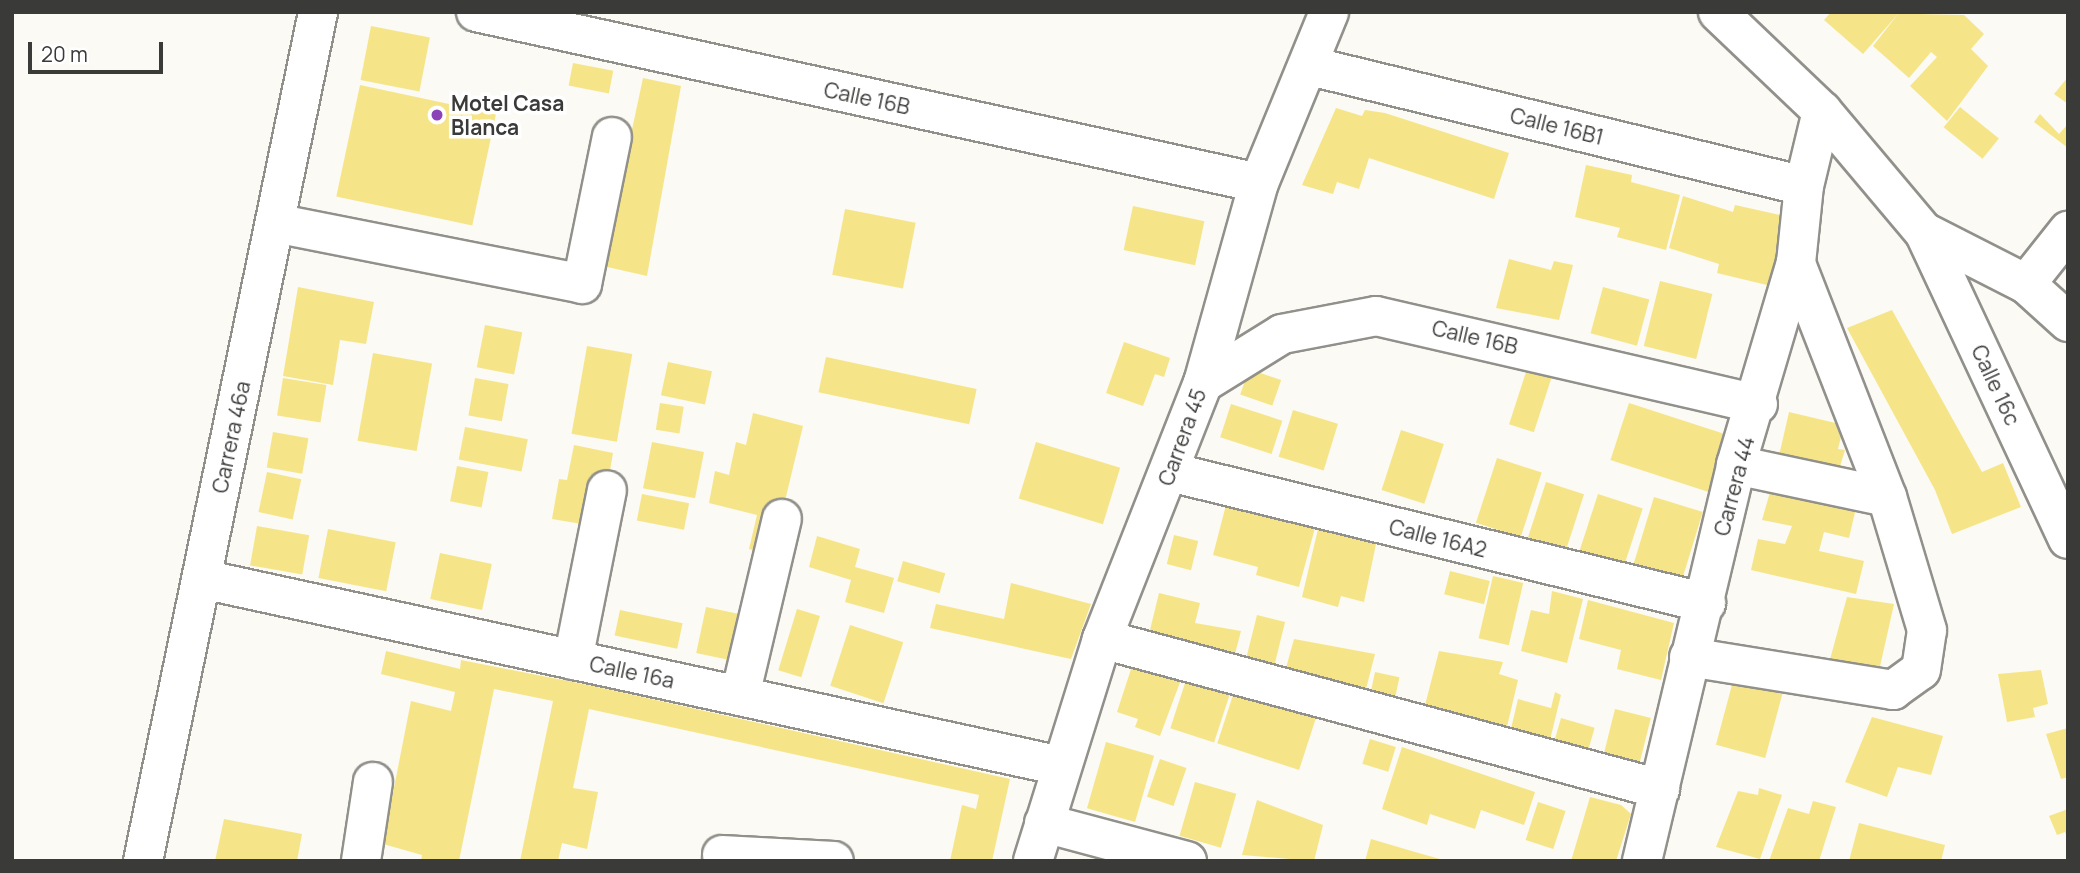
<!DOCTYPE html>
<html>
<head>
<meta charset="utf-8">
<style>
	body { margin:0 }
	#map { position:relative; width:2080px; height:873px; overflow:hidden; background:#fbfaf4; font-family:Manrope,sans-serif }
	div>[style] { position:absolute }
	.building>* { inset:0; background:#f6e588; transform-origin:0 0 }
	.roads { filter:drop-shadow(2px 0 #91908b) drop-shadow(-2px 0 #91908b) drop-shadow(0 2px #91908b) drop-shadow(0 -2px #91908b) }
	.minor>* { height:38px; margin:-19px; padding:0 19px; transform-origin:19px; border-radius:19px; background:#fff }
	.dots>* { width:19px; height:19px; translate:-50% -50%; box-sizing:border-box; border:4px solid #fff; border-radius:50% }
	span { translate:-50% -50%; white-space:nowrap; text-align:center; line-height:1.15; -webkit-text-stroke:7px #fff; paint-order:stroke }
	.street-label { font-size:21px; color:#3a3a38 }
	.poi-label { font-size:21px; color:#3a3a38; font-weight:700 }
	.left { translate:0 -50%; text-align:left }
	.frame { position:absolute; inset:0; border:14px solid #3a3a38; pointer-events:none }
	.scale { position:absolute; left:28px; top:42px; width:135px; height:32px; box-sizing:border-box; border:4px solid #3a3a38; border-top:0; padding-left:9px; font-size:21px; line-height:24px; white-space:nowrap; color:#3a3a38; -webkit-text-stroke:5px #fff; paint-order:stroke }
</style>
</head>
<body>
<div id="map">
	<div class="building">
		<i style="clip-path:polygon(1831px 12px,1964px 15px,1984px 34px,1971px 49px,1988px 66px,1947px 121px,1910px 86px,1937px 57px,1931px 52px,1909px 78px,1873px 46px,1898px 14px,1863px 54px,1824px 20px)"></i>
		<i style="left:371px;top:26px;width:60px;height:55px;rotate:11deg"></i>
		<i style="left:573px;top:63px;width:41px;height:23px;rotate:11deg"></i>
		<i style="clip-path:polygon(2068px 77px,2068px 104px,2054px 94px)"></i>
		<i style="clip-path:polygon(643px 78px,681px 86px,647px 276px,603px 266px)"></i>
		<i style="left:360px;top:85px;width:139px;height:114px;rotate:12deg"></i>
		<i style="left:1960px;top:107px;width:50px;height:26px;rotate:39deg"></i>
		<i style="clip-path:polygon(1336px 108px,1362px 116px,1365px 110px,1385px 113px,1509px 153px,1494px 199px,1369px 158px,1359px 189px,1337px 182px,1333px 194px,1302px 185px)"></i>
		<i style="clip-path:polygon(2040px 114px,2059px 134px,2068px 124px,2068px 148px,2034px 122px)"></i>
		<i style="clip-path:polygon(1586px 165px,1632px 175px,1631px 182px,1680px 195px,1666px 250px,1617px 237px,1620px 228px,1575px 217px)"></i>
		<i style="clip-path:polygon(1683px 196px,1733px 212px,1735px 205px,1789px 217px,1771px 286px,1717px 273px,1719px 264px,1669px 248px)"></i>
		<i style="left:1133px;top:206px;width:73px;height:45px;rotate:12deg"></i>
		<i style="left:845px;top:209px;width:72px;height:67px;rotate:11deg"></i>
		<i style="clip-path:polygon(1509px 259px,1551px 270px,1554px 261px,1573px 265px,1559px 320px,1496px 308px)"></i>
		<i style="left:1660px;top:281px;width:54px;height:67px;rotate:14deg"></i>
		<i style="clip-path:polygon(298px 287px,374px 302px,366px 344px,340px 340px,333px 385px,283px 376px)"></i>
		<i style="left:1603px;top:287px;width:48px;height:48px;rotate:15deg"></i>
		<i style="clip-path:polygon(1892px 310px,1982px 472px,2003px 463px,2021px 507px,1952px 534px,1935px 490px,1847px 328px)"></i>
		<i style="left:485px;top:325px;width:38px;height:43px;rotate:11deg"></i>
		<i style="clip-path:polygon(1124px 342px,1170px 358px,1164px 377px,1155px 374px,1143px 406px,1106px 393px)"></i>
		<i style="left:587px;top:346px;width:46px;height:89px;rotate:10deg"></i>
		<i style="left:373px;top:353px;width:60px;height:89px;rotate:10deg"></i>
		<i style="left:826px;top:357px;width:154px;height:36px;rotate:12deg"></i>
		<i style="left:668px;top:362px;width:45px;height:34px;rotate:12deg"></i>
		<i style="left:1249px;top:369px;width:34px;height:27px;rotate:19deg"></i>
		<i style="left:1527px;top:369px;width:26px;height:58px;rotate:18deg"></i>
		<i style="left:283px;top:378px;width:44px;height:38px;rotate:9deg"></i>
		<i style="left:475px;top:378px;width:34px;height:38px;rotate:10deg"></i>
		<i style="left:660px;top:403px;width:24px;height:27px;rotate:9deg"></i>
		<i style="left:1629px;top:403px;width:108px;height:60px;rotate:18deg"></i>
		<i style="left:1231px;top:404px;width:54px;height:35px;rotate:18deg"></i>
		<i style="left:1293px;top:410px;width:47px;height:49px;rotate:17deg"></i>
		<i style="clip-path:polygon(1789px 412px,1844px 425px,1838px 449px,1845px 450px,1838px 473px,1778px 460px)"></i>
		<i style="clip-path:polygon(753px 413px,803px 426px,772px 555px,749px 549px,757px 515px,709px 503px,715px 471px,729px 475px,736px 442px,746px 445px)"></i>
		<i style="left:465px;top:427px;width:64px;height:33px;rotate:11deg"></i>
		<i style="left:1401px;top:430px;width:45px;height:63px;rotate:18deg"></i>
		<i style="left:273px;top:432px;width:36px;height:36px;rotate:10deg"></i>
		<i style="left:652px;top:442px;width:53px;height:47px;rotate:11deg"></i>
		<i style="left:1036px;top:442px;width:88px;height:59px;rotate:17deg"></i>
		<i style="clip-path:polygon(574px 445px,613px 453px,600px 527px,552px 519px,559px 479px,567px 480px)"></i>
		<i style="left:1497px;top:458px;width:47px;height:68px;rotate:18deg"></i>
		<i style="left:457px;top:466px;width:32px;height:36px;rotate:11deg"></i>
		<i style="left:267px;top:472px;width:35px;height:41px;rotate:12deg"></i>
		<i style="left:1546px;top:482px;width:40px;height:60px;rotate:18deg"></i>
		<i style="clip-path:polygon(1770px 492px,1856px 508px,1849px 538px,1824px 532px,1819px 551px,1864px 561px,1856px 594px,1751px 570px,1758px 539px,1785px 544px,1792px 526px,1762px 520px)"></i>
		<i style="left:642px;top:494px;width:48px;height:27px;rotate:11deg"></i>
		<i style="left:1598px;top:494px;width:47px;height:65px;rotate:18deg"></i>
		<i style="left:1654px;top:497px;width:51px;height:77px;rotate:17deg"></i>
		<i style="clip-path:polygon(1226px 505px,1315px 528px,1299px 587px,1256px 575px,1258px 567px,1213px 555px)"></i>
		<i style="left:257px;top:526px;width:53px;height:40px;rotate:10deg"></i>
		<i style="left:328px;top:529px;width:69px;height:50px;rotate:11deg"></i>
		<i style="clip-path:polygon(1318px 529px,1376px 544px,1364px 602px,1341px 596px,1338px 607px,1302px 597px)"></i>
		<i style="left:1174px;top:535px;width:25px;height:30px;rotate:14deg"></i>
		<i style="clip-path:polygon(817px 536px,860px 549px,855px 567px,894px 578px,884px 613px,845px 602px,851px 580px,809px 567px)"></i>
		<i style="left:440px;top:553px;width:53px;height:47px;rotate:12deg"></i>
		<i style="left:903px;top:561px;width:44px;height:21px;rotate:16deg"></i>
		<i style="left:1450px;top:571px;width:41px;height:24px;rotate:14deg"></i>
		<i style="left:1493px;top:576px;width:31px;height:64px;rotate:13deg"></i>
		<i style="clip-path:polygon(1011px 583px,1091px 604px,1071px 659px,930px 628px,936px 604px,1004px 619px)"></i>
		<i style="clip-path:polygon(1552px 591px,1583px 599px,1567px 663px,1521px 651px,1531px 610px,1549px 614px)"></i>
		<i style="clip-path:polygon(1159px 593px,1200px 603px,1195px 623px,1241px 631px,1235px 654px,1212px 648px,1211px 655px,1148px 638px)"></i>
		<i style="clip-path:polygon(1847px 597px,1894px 604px,1879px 671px,1829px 663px)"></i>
		<i style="clip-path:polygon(1588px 600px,1674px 623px,1661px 680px,1617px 669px,1621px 650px,1579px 639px)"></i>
		<i style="left:706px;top:607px;width:52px;height:47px;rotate:12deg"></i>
		<i style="left:797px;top:609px;width:24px;height:64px;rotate:17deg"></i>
		<i style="left:620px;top:610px;width:64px;height:26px;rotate:12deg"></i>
		<i style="left:1257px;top:615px;width:29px;height:43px;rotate:14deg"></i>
		<i style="left:850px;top:625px;width:56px;height:64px;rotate:18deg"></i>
		<i style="clip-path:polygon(1294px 639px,1375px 654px,1366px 689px,1286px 668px)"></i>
		<i style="clip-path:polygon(386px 651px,460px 669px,461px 660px,593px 686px,1010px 779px,992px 861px,950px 861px,962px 805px,976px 809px,979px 795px,589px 709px,573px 788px,598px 792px,587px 849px,562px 843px,558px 861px,520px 861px,553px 701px,494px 689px,459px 861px,421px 861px,422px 855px,383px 844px,411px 701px,451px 711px,455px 692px,381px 674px)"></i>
		<i style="clip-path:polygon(1439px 651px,1503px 662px,1499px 674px,1518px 680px,1506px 731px,1424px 709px)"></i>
		<i style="clip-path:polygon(1134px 660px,1182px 677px,1160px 736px,1135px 727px,1138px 719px,1117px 712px)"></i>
		<i style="clip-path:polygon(2041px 670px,2048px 704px,2033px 708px,2035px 717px,2007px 722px,1998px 674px)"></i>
		<i style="left:1375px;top:672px;width:25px;height:27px;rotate:12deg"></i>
		<i style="left:1187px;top:677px;width:46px;height:54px;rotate:18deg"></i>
		<i style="left:1733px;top:681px;width:51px;height:66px;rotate:15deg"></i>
		<i style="left:1234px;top:692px;width:86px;height:54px;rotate:18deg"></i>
		<i style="clip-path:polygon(1555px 692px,1561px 695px,1549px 744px,1510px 733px,1518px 699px,1551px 708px)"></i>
		<i style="left:1615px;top:709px;width:37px;height:46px;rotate:14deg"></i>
		<i style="clip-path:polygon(1872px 717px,1943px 736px,1931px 775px,1898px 767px,1887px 797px,1845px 782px)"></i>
		<i style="left:1561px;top:718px;width:35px;height:24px;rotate:16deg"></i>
		<i style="clip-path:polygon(2068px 728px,2068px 777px,2061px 779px,2046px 734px)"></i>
		<i style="left:1370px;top:739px;width:27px;height:26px;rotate:17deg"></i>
		<i style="left:1106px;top:742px;width:50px;height:69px;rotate:16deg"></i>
		<i style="clip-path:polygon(1402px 747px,1535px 792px,1524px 825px,1481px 810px,1475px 829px,1430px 814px,1427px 825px,1382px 809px)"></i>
		<i style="left:1160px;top:759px;width:28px;height:40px;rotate:19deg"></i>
		<i style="left:1195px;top:782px;width:43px;height:56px;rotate:16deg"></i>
		<i style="clip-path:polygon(1759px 788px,1782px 795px,1760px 859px,1716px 847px,1738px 791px,1758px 795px)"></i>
		<i style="clip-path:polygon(1590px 797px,1621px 805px,1631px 814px,1616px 861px,1571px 861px)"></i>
		<i style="clip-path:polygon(1257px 800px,1323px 825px,1314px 861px,1242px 855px)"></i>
		<i style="clip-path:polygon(1813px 801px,1836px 807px,1819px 861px,1769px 861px,1788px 808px,1809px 814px)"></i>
		<i style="left:1538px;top:802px;width:29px;height:40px;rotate:18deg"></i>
		<i style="clip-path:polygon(2068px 809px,2068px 839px,2065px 832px,2057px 835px,2049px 816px)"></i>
		<i style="clip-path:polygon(224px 819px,302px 834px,297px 861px,215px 861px)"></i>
		<i style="clip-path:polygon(1859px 823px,1945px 845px,1941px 861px,1849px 861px)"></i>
		<i style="clip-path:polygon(1371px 839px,1415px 852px,1447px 861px,1365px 861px)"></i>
	</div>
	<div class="roads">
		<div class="minor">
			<i style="left:476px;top:12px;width:801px;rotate:12.32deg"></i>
			<i style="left:1718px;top:12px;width:144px;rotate:43.6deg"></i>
			<i style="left:1822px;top:111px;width:158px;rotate:49.9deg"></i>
			<i style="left:1924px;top:232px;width:114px;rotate:27deg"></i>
			<i style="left:2026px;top:284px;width:57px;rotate:42.1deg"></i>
			<i style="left:1310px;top:66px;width:508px;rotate:13.65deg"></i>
			<i style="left:275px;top:223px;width:313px;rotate:11.2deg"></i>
			<i style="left:582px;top:284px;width:150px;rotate:-78.5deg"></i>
			<i style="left:1924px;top:232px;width:339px;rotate:64.9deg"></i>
			<i style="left:2026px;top:284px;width:68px;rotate:-51.6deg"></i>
			<i style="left:1203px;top:383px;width:93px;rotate:-31.8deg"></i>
			<i style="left:1282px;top:334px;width:96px;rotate:-10.8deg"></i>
			<i style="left:1376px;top:316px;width:392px;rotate:13deg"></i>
			<i style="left:1736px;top:465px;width:154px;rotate:12deg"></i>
			<i style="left:1170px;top:472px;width:552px;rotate:13.73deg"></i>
			<i style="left:202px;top:579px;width:879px;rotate:12.28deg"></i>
			<i style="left:1102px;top:639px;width:578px;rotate:15.05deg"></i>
			<i style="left:1689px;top:657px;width:207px;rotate:9.2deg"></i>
			<i style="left:1893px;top:690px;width:34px;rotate:-36deg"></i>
			<i style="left:1921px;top:670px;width:40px;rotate:-81.5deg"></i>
			<i style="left:1927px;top:630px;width:139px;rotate:-106.7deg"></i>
			<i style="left:1887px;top:497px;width:251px;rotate:-111.3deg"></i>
			<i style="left:573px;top:660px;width:173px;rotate:-78.7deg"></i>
			<i style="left:740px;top:696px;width:182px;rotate:-76.7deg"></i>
			<i style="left:1044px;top:823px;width:148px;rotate:14.9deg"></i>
			<i style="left:722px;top:855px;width:112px;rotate:3.1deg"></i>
			<i style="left:143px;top:861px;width:867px;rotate:-78.35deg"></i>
			<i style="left:361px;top:861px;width:80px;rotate:-81.4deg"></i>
			<i style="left:1033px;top:861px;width:232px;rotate:-72.7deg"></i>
			<i style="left:1102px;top:639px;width:275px;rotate:-68.5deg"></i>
			<i style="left:1203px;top:383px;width:208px;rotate:-74.4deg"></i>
			<i style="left:1259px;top:183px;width:185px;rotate:-67.7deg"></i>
			<i style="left:1642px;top:861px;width:407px;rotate:-76.6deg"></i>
			<i style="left:1736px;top:465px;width:211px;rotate:-73.5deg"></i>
			<i style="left:1796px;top:263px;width:77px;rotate:-84.1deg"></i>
			<i style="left:1804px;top:186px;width:77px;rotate:-76.5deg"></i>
		</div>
	</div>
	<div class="dots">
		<i style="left:437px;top:115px;background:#8a44b7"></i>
	</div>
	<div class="street-label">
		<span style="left:867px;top:98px;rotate:12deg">Calle 16B</span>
		<span style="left:1557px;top:126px;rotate:14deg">Calle 16B1</span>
		<span style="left:1475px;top:337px;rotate:13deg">Calle 16B</span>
		<span style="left:1996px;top:385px;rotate:65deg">Calle 16c</span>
		<span style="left:231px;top:437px;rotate:-78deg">Carrera 46a</span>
		<span style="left:1182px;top:437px;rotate:-70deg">Carrera 45</span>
		<span style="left:1734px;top:486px;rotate:-75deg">Carrera 44</span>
		<span style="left:1438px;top:538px;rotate:14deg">Calle 16A2</span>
		<span style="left:632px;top:672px;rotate:12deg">Calle 16a</span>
	</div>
	<div class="poi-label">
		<span class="left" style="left:451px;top:115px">Motel Casa<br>Blanca</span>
	</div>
	<div class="frame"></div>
	<div class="scale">20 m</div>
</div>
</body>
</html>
